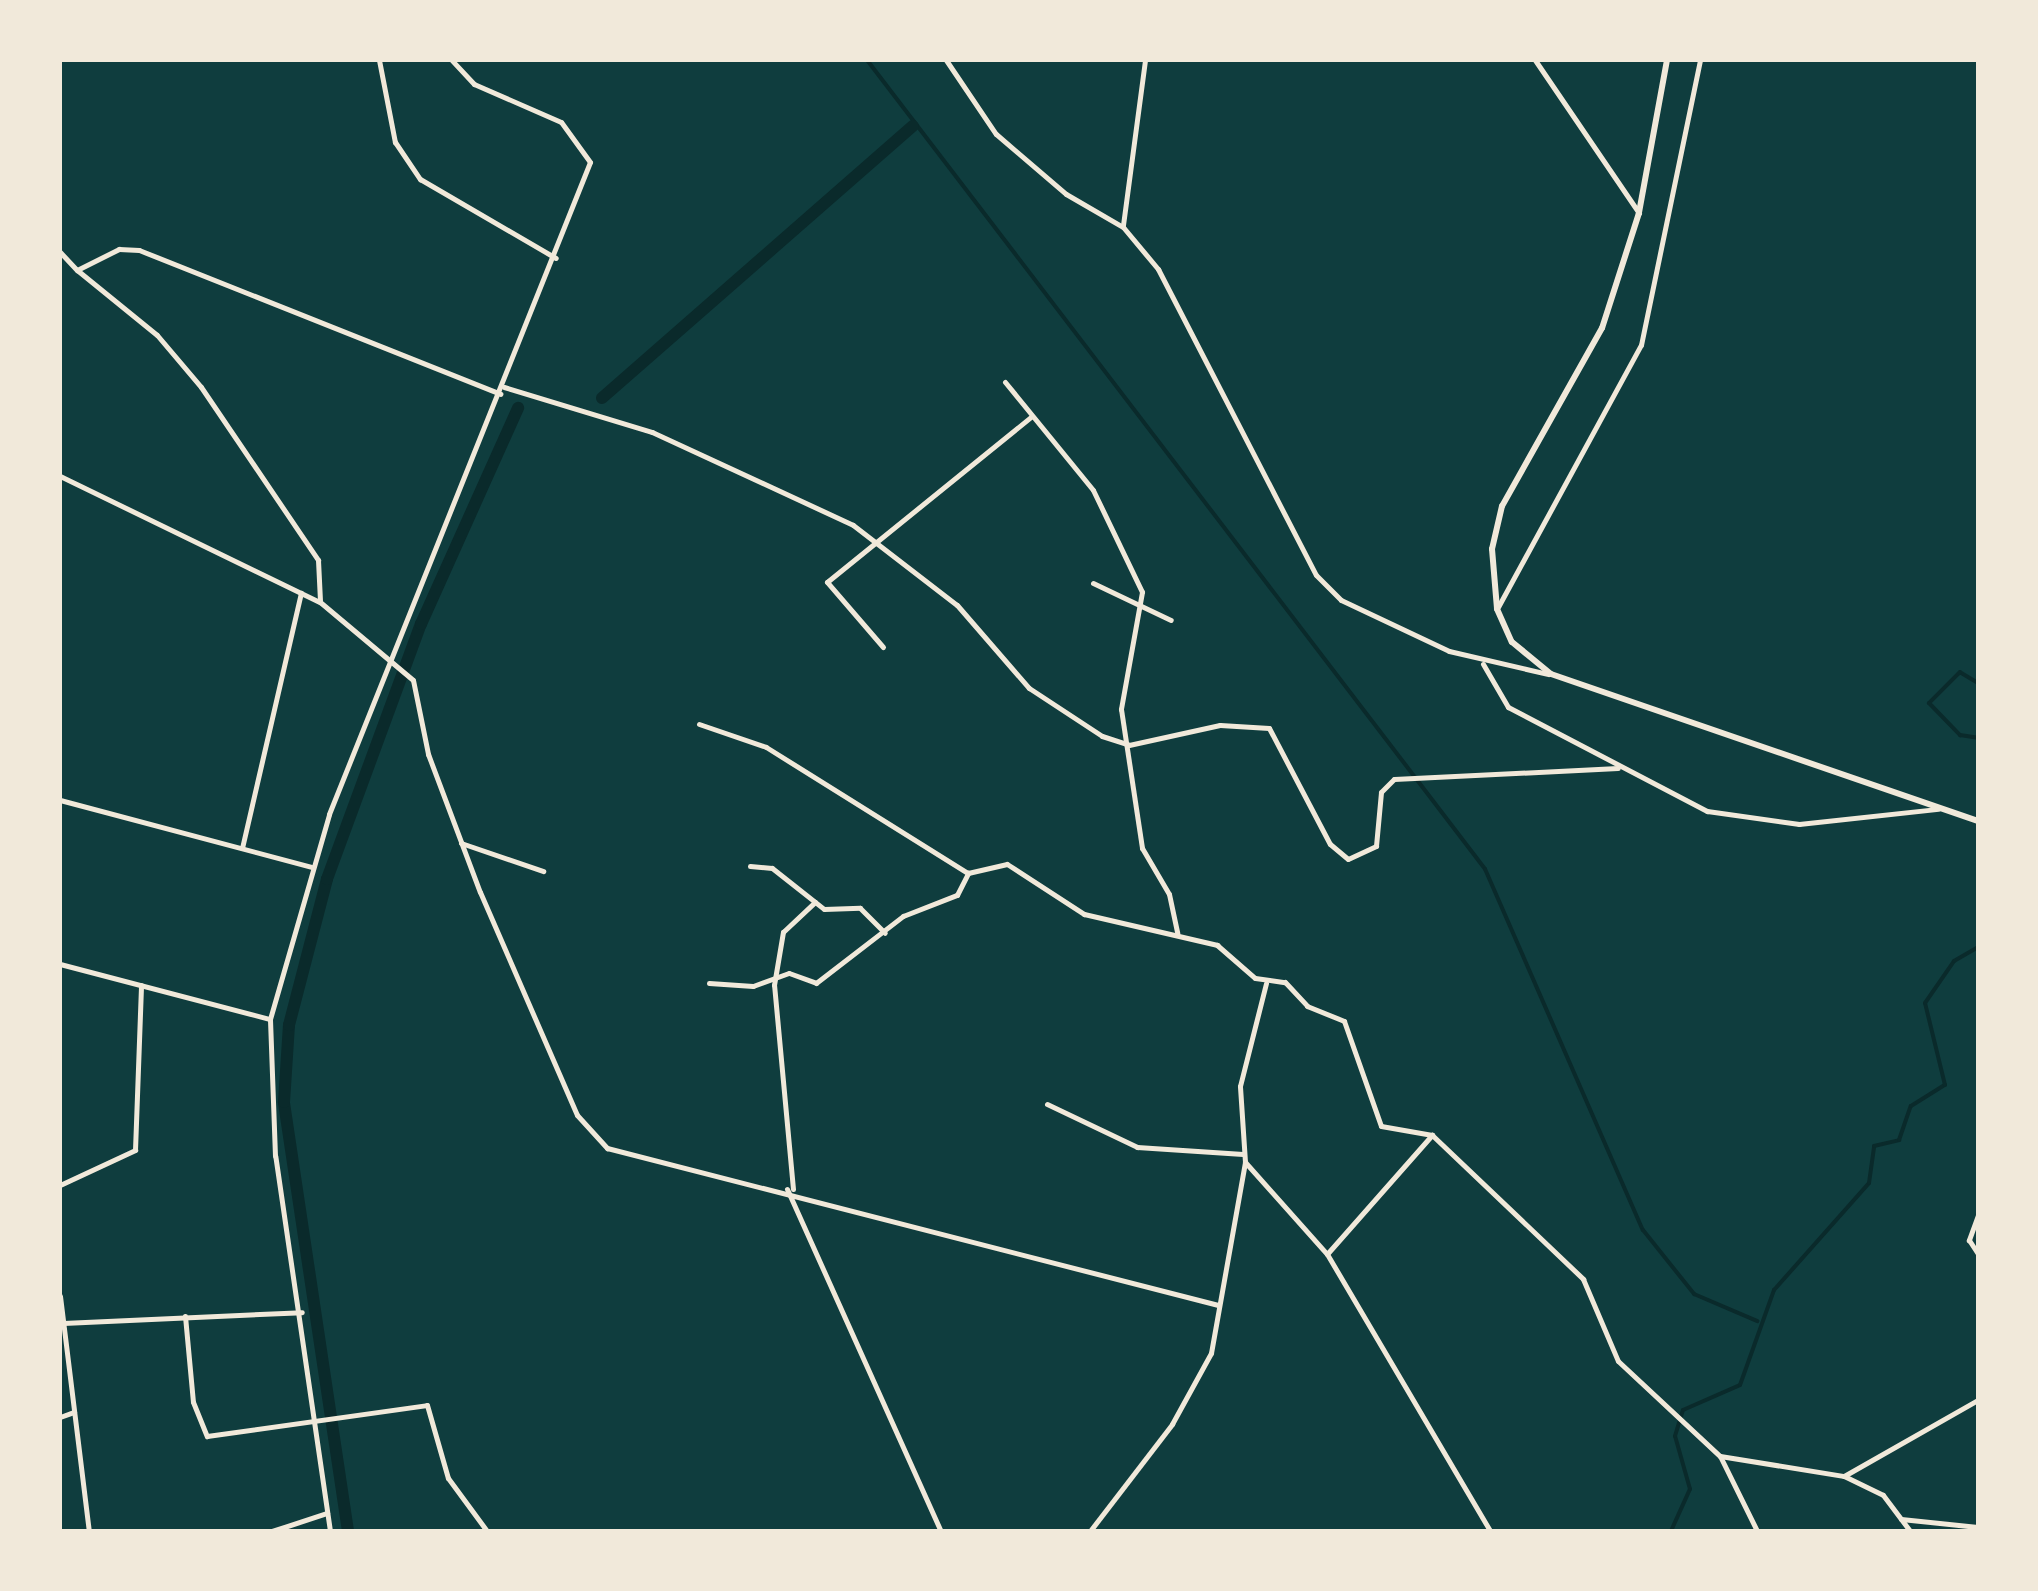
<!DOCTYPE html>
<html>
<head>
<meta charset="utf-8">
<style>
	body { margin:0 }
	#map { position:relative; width:2038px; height:1591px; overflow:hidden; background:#0f3d3e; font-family:"Open Sans",sans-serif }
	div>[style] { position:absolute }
	.stream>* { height:4px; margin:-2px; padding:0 2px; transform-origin:2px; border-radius:2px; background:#0a2a2b }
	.canal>* { height:12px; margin:-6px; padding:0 6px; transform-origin:6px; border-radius:6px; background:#0a2a2b }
	.minor>* { height:5px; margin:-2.5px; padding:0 2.5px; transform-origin:2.5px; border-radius:2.5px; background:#f1e9da }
	.secondary>* { height:6px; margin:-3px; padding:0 3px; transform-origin:3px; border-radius:3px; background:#f1e9da }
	span { translate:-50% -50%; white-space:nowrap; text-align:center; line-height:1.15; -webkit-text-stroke:8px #f1e9da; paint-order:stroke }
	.frame { position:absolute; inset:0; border:62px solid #f1e9da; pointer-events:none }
</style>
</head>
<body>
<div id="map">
	<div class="stream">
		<i style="left:867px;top:60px;width:1018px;rotate:52.62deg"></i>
		<i style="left:1485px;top:869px;width:394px;rotate:66.4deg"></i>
		<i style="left:1643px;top:1230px;width:82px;rotate:51.4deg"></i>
		<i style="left:1694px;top:1294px;width:69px;rotate:23.2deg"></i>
		<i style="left:1978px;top:683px;width:21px;rotate:-149deg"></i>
		<i style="left:1960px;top:672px;width:44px;rotate:135deg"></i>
		<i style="left:1929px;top:703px;width:45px;rotate:45.9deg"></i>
		<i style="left:1960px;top:735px;width:18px;rotate:9deg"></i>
		<i style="left:1671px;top:1531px;width:46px;rotate:-65.7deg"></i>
		<i style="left:1690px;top:1489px;width:55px;rotate:-105.8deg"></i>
		<i style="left:1675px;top:1436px;width:27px;rotate:-73deg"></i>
		<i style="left:1683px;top:1410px;width:62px;rotate:-23.7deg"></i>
		<i style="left:1740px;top:1385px;width:101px;rotate:-70.3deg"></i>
		<i style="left:1774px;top:1290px;width:143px;rotate:-48.4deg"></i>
		<i style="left:1869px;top:1183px;width:37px;rotate:-82deg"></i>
		<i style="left:1874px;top:1146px;width:26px;rotate:-13deg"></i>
		<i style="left:1899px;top:1140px;width:36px;rotate:-71deg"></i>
		<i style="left:1911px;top:1106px;width:40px;rotate:-32deg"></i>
		<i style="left:1945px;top:1085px;width:84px;rotate:-103.7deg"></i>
		<i style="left:1925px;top:1003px;width:51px;rotate:-55.4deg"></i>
		<i style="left:1954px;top:961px;width:28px;rotate:-30deg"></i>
	</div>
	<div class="canal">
		<i style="left:602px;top:398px;width:413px;rotate:-41.2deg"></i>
		<i style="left:348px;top:1531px;width:434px;rotate:-98.5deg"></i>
		<i style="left:284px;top:1102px;width:77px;rotate:-86.3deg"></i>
		<i style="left:289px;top:1025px;width:151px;rotate:-75.4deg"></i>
		<i style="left:327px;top:879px;width:272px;rotate:-69.8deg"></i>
		<i style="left:421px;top:624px;width:237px;rotate:-65.8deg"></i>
	</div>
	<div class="minor">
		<i style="left:379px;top:60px;width:84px;rotate:79deg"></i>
		<i style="left:395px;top:142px;width:45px;rotate:56deg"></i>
		<i style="left:420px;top:179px;width:157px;rotate:30.2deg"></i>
		<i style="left:946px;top:60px;width:89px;rotate:56deg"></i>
		<i style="left:996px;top:134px;width:92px;rotate:40.6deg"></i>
		<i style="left:1066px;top:194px;width:66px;rotate:30.1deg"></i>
		<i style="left:1123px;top:227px;width:55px;rotate:50.2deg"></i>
		<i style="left:1158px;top:269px;width:344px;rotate:62.7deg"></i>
		<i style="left:1316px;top:575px;width:35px;rotate:45deg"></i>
		<i style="left:1341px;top:600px;width:119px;rotate:25.3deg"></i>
		<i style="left:1449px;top:651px;width:102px;rotate:13.1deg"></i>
		<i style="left:1535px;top:60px;width:185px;rotate:55.8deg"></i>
		<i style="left:1123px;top:225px;width:166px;rotate:-82.4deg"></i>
		<i style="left:60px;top:252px;width:25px;rotate:47deg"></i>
		<i style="left:77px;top:270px;width:47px;rotate:-26.6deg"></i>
		<i style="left:119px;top:249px;width:20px;rotate:3deg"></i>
		<i style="left:139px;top:250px;width:389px;rotate:21.7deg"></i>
		<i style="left:77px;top:270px;width:103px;rotate:39.1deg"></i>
		<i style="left:157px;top:335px;width:68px;rotate:49.8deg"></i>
		<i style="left:201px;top:387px;width:209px;rotate:55.9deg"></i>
		<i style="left:318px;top:560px;width:41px;rotate:87.2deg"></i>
		<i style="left:1005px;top:382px;width:139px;rotate:50.8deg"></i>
		<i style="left:1093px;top:490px;width:113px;rotate:64.3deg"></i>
		<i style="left:1142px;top:592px;width:119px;rotate:100.2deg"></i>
		<i style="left:1121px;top:709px;width:141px;rotate:81.4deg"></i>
		<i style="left:1142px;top:848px;width:53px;rotate:59.6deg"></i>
		<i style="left:1169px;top:894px;width:40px;rotate:78deg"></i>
		<i style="left:504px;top:387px;width:155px;rotate:16.9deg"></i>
		<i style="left:652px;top:432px;width:221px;rotate:24.8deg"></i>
		<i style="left:853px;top:525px;width:131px;rotate:37.6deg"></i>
		<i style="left:957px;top:605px;width:110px;rotate:49.1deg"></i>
		<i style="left:1029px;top:688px;width:87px;rotate:33.3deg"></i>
		<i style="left:1102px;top:736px;width:28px;rotate:18deg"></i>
		<i style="left:1129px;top:745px;width:93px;rotate:-12.4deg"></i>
		<i style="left:1220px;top:725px;width:49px;rotate:3.5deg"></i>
		<i style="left:1269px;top:728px;width:131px;rotate:62.3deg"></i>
		<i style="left:1330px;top:844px;width:23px;rotate:40deg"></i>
		<i style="left:1348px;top:859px;width:31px;rotate:-25deg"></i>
		<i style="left:1376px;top:846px;width:54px;rotate:-84.7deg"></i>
		<i style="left:1381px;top:792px;width:18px;rotate:-45deg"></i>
		<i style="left:1394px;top:779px;width:224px;rotate:-2.8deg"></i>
		<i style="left:60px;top:476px;width:289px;rotate:25.9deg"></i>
		<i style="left:320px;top:602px;width:121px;rotate:40deg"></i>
		<i style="left:413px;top:680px;width:76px;rotate:78.5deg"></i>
		<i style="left:428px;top:754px;width:147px;rotate:69.4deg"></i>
		<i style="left:480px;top:892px;width:243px;rotate:66.5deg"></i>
		<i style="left:577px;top:1115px;width:45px;rotate:47.7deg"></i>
		<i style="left:607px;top:1148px;width:631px;rotate:14.41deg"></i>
		<i style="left:1093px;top:583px;width:86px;rotate:25.4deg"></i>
		<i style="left:1498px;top:607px;width:298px;rotate:-61.4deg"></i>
		<i style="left:1641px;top:345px;width:291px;rotate:-78.3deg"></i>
		<i style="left:883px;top:647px;width:86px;rotate:-130.7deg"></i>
		<i style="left:827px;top:582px;width:262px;rotate:-39deg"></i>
		<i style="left:1483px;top:664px;width:50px;rotate:59.8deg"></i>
		<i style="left:1508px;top:707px;width:225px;rotate:27.6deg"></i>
		<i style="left:1707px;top:811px;width:93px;rotate:8deg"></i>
		<i style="left:1799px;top:824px;width:140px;rotate:-6.2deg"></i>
		<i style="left:699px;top:724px;width:71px;rotate:18.9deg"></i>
		<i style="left:766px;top:747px;width:238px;rotate:32deg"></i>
		<i style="left:968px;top:873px;width:40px;rotate:-13deg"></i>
		<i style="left:1007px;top:864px;width:92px;rotate:33deg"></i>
		<i style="left:1084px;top:914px;width:137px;rotate:13.1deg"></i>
		<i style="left:1217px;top:945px;width:50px;rotate:41deg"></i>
		<i style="left:1255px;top:978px;width:30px;rotate:8deg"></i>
		<i style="left:1285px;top:982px;width:33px;rotate:47deg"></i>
		<i style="left:1307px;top:1006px;width:40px;rotate:22deg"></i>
		<i style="left:1344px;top:1021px;width:111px;rotate:70.6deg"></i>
		<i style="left:1381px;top:1126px;width:52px;rotate:10deg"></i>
		<i style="left:1432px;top:1135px;width:209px;rotate:43.6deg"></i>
		<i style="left:1583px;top:1279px;width:89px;rotate:66.9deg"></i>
		<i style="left:1618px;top:1361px;width:139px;rotate:43deg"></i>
		<i style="left:1720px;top:1456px;width:84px;rotate:63.7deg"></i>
		<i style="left:60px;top:800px;width:260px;rotate:14.9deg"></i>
		<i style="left:461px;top:843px;width:87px;rotate:18.9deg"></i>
		<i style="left:242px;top:848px;width:262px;rotate:-77deg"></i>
		<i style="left:750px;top:866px;width:22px;rotate:5deg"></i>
		<i style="left:772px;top:868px;width:66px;rotate:38.3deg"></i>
		<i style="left:824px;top:909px;width:36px;rotate:-2deg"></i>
		<i style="left:860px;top:908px;width:35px;rotate:45deg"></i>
		<i style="left:60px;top:964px;width:217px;rotate:14.7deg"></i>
		<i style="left:709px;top:983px;width:44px;rotate:3.9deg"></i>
		<i style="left:753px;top:986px;width:38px;rotate:-20deg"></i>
		<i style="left:789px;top:973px;width:29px;rotate:20deg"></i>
		<i style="left:816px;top:983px;width:110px;rotate:-37.6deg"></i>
		<i style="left:903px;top:916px;width:58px;rotate:-21.3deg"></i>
		<i style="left:957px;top:895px;width:25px;rotate:-63deg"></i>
		<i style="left:1047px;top:1104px;width:100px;rotate:25.5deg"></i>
		<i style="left:1137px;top:1147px;width:106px;rotate:3.8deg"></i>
		<i style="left:1245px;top:1162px;width:123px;rotate:48.3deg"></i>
		<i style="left:1327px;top:1254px;width:321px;rotate:59.5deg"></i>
		<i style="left:60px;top:1185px;width:83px;rotate:-25deg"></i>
		<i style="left:135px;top:1150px;width:165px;rotate:-87.9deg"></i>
		<i style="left:787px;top:1189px;width:375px;rotate:65.8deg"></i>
		<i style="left:793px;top:1189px;width:205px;rotate:-95.3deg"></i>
		<i style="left:774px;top:985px;width:54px;rotate:-80.4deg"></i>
		<i style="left:783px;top:932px;width:44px;rotate:-43.2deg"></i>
		<i style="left:1978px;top:1215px;width:27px;rotate:110deg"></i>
		<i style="left:1969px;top:1240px;width:17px;rotate:57deg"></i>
		<i style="left:1327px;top:1254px;width:159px;rotate:-48.6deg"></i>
		<i style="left:60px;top:1296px;width:237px;rotate:83deg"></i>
		<i style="left:185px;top:1316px;width:86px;rotate:84.7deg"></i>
		<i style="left:193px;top:1402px;width:37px;rotate:68deg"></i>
		<i style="left:207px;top:1436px;width:222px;rotate:-8deg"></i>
		<i style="left:427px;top:1405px;width:76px;rotate:74deg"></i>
		<i style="left:448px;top:1478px;width:66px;rotate:53.7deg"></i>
		<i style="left:63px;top:1323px;width:239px;rotate:-2.6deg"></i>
		<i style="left:60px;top:1417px;width:15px;rotate:-20deg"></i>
		<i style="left:1720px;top:1456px;width:126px;rotate:9.2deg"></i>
		<i style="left:1844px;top:1476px;width:43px;rotate:26deg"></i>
		<i style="left:1883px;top:1495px;width:45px;rotate:53.1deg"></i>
		<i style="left:1844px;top:1476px;width:154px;rotate:-29.6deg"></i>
		<i style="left:1901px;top:1519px;width:77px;rotate:5.9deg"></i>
		<i style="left:272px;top:1531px;width:58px;rotate:-18.1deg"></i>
		<i style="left:330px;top:1531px;width:379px;rotate:-98.3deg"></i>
		<i style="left:275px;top:1156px;width:137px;rotate:-92.1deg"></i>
		<i style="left:270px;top:1019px;width:213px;rotate:-73.9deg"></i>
		<i style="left:329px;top:814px;width:702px;rotate:-68.18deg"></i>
		<i style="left:590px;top:162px;width:49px;rotate:-125.9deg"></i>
		<i style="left:561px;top:122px;width:95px;rotate:-156.4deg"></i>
		<i style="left:474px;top:84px;width:33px;rotate:-133deg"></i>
		<i style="left:1090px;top:1531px;width:135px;rotate:-52.5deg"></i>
		<i style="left:1172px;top:1424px;width:81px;rotate:-61.2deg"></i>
		<i style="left:1211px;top:1353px;width:194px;rotate:-79.9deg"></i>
		<i style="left:1245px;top:1162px;width:76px;rotate:-93.8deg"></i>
		<i style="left:1240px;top:1086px;width:106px;rotate:-75.8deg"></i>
	</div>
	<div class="secondary">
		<i style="left:1667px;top:60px;width:156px;rotate:100.4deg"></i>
		<i style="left:1639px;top:213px;width:121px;rotate:107.8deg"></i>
		<i style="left:1602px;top:328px;width:204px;rotate:119.3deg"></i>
		<i style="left:1502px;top:506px;width:44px;rotate:103.1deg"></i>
		<i style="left:1492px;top:549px;width:60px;rotate:85.2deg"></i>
		<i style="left:1497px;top:609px;width:36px;rotate:66deg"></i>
		<i style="left:1512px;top:642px;width:50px;rotate:39.4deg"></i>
		<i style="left:1551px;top:674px;width:452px;rotate:19deg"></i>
	</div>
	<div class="frame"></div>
</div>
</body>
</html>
